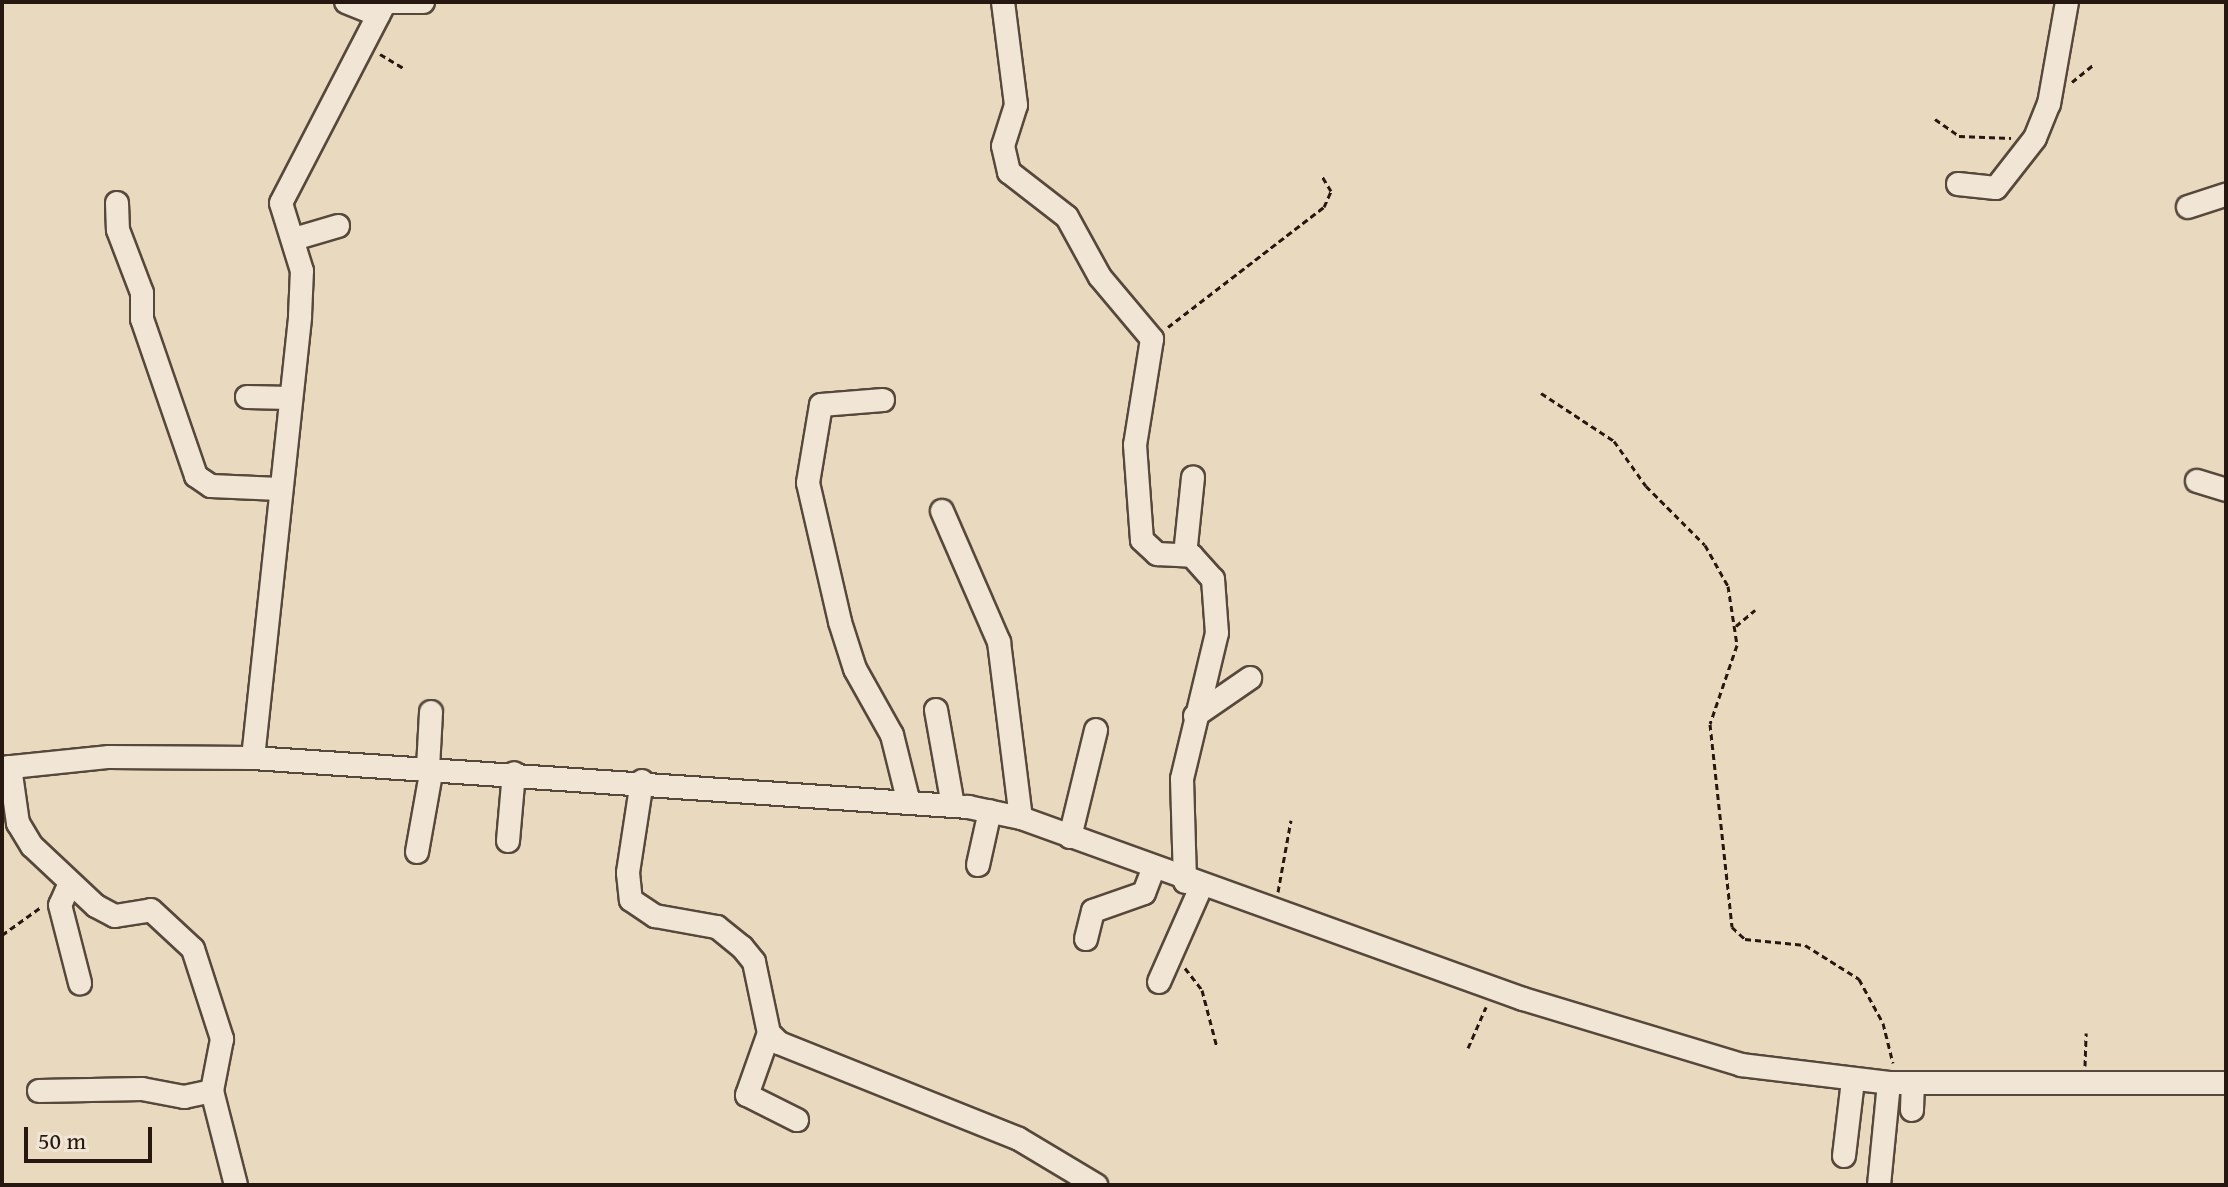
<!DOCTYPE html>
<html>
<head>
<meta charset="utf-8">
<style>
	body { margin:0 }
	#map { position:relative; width:2228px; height:1187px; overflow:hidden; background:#e9d9bf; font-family:"Gentium Book Plus",serif }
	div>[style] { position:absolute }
	.path>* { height:3px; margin-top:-1.5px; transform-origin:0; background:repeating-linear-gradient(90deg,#261810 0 6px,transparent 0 10px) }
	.roads { filter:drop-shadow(2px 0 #57483c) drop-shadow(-2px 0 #57483c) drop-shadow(0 2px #57483c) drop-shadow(0 -2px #57483c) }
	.minor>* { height:22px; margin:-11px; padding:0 11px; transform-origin:11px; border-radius:11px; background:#f1e6d5 }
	span { translate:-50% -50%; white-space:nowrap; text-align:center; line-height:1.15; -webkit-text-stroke:6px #f1e6d5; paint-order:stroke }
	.frame { position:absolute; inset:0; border:4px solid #261810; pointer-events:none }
	.scale { position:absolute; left:24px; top:1127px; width:128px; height:36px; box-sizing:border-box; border:4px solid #261810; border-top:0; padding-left:10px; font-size:24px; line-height:28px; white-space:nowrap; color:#261810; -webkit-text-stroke:6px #f1e6d5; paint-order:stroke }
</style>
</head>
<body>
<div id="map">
	<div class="path">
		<i style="left:380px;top:54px;width:27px;rotate:31deg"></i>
		<i style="left:2072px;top:82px;width:27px;rotate:-39deg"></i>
		<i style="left:1935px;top:119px;width:29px;rotate:35deg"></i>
		<i style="left:1959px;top:136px;width:52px;rotate:2.2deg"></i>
		<i style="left:1168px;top:327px;width:197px;rotate:-37.6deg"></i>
		<i style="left:1324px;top:207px;width:17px;rotate:-66deg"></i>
		<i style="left:1331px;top:191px;width:17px;rotate:-121deg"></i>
		<i style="left:1541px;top:393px;width:87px;rotate:33.3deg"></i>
		<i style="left:1614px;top:441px;width:55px;rotate:54.6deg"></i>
		<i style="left:1646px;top:486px;width:83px;rotate:45deg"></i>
		<i style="left:1705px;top:545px;width:47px;rotate:60.7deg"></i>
		<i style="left:1728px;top:586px;width:60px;rotate:81.3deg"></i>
		<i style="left:1737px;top:645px;width:83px;rotate:108.9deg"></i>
		<i style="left:1710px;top:724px;width:204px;rotate:83.8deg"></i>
		<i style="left:1732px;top:927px;width:18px;rotate:43deg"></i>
		<i style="left:1745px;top:939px;width:60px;rotate:5.7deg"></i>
		<i style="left:1805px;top:945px;width:64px;rotate:32.2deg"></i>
		<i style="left:1859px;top:979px;width:50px;rotate:61.4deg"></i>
		<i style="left:1883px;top:1023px;width:41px;rotate:76deg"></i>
		<i style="left:1736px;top:626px;width:25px;rotate:-40deg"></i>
		<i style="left:1278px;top:892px;width:73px;rotate:-79.8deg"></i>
		<i style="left:2px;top:935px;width:48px;rotate:-35.7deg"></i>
		<i style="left:1185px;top:968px;width:28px;rotate:52deg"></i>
		<i style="left:1202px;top:990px;width:59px;rotate:75.3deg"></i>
		<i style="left:1468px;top:1048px;width:45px;rotate:-66.3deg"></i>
		<i style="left:2085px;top:1066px;width:33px;rotate:-88deg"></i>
	</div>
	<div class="roads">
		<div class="minor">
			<i style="left:346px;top:2px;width:35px;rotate:22deg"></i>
			<i style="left:388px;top:2px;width:35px"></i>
			<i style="left:1003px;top:2px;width:104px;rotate:82.8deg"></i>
			<i style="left:1016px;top:105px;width:43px;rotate:107.6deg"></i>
			<i style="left:1003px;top:146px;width:27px;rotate:77deg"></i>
			<i style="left:1009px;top:172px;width:73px;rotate:37.8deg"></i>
			<i style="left:1067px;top:217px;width:68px;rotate:61.2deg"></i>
			<i style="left:1100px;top:277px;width:81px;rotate:50deg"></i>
			<i style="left:1152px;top:339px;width:107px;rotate:99.1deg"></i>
			<i style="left:1135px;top:445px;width:95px;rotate:85.8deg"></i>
			<i style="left:1142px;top:540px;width:21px;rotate:43deg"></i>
			<i style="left:1157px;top:554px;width:35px;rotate:3deg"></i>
			<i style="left:1192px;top:556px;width:31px;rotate:48deg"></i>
			<i style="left:1213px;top:579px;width:54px;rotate:85.8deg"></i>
			<i style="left:1217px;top:633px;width:150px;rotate:103.5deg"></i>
			<i style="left:1182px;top:779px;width:103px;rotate:88.3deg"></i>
			<i style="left:1958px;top:184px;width:38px;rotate:6deg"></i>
			<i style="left:1996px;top:188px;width:63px;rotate:-52deg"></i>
			<i style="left:2035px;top:138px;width:37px;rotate:-68deg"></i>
			<i style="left:2049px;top:104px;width:104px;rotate:-80deg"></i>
			<i style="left:117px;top:203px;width:27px;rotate:88deg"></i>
			<i style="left:118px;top:230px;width:67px;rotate:69.1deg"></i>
			<i style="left:142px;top:293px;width:26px;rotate:90deg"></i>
			<i style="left:142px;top:319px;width:166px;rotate:71deg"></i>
			<i style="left:196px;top:476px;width:18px;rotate:34deg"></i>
			<i style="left:211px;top:486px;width:68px;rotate:2.5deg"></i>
			<i style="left:2188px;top:207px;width:40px;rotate:-18deg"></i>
			<i style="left:294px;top:239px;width:46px;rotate:-16.5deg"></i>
			<i style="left:247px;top:397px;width:44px;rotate:1.3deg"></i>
			<i style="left:883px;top:400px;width:62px;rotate:175.4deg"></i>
			<i style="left:821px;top:405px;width:79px;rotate:99.5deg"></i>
			<i style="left:808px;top:483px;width:143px;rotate:77deg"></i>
			<i style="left:840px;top:622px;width:49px;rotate:72.3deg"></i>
			<i style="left:855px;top:669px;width:76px;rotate:60.7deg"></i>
			<i style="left:892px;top:735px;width:66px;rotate:76deg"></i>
			<i style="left:2197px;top:481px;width:30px;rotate:17deg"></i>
			<i style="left:942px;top:511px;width:143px;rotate:66.5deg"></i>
			<i style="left:999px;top:642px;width:177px;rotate:82.9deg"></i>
			<i style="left:1185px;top:555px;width:78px;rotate:-84.1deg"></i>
			<i style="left:936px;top:710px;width:97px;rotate:79.9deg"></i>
			<i style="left:1195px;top:716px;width:67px;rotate:-34.6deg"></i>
			<i style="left:253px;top:758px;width:444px;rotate:-83.9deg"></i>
			<i style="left:300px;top:316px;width:45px;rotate:-87.5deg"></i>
			<i style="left:302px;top:271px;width:71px;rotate:-107.2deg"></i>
			<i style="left:281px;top:203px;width:226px;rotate:-62.6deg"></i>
			<i style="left:10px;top:767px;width:57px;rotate:81.9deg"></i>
			<i style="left:18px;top:823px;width:27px;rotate:59deg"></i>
			<i style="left:32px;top:846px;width:88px;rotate:43.2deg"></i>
			<i style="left:96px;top:906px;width:21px;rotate:28deg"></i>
			<i style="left:115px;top:916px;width:36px;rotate:-9deg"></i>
			<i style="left:151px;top:910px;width:57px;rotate:42.9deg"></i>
			<i style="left:193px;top:949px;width:95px;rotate:72.1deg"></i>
			<i style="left:222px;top:1039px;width:53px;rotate:100.9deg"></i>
			<i style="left:212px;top:1091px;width:97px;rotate:75.7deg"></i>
			<i style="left:2px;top:768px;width:108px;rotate:-5.9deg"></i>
			<i style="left:109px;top:757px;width:144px;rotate:0.4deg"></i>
			<i style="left:253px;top:758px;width:717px;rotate:3.92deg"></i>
			<i style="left:968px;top:807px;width:54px;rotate:11.7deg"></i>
			<i style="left:1021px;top:818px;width:534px;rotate:19.83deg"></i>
			<i style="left:1523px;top:999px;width:228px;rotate:16.8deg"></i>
			<i style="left:1741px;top:1065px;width:149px;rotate:6.9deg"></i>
			<i style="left:1889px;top:1083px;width:337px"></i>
			<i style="left:428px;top:768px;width:56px;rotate:-86.9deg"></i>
			<i style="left:642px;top:781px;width:93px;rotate:98.7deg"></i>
			<i style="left:628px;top:873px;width:27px;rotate:84deg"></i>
			<i style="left:631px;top:900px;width:29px;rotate:34deg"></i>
			<i style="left:655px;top:916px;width:63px;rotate:10.1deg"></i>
			<i style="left:717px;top:927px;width:32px;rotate:39deg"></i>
			<i style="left:742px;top:947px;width:19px;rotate:51deg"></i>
			<i style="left:754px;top:962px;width:73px;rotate:78.1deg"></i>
			<i style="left:769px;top:1033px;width:14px;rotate:45deg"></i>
			<i style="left:779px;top:1043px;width:258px;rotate:21.8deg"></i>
			<i style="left:1019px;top:1139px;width:90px;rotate:30.9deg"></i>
			<i style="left:1070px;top:837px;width:110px;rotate:-76.3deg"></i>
			<i style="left:508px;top:841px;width:68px;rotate:-85deg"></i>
			<i style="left:417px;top:852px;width:85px;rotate:-79.9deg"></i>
			<i style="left:978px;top:865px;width:55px;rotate:-77.5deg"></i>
			<i style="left:70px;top:883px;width:24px;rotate:114deg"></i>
			<i style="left:60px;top:905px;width:81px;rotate:75.6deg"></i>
			<i style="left:1086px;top:939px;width:29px;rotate:-76deg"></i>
			<i style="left:1093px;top:911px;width:54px;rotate:-19.4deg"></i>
			<i style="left:1144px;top:893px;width:26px;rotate:-69deg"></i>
			<i style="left:1159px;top:982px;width:104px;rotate:-66.1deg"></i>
			<i style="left:769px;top:1033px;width:66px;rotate:109.5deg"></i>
			<i style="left:747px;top:1095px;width:56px;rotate:26.6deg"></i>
			<i style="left:39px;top:1091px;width:103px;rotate:-1.1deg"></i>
			<i style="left:142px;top:1089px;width:43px;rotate:10.8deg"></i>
			<i style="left:184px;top:1097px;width:29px;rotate:-12deg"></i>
			<i style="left:1912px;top:1110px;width:27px;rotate:-88deg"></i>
			<i style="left:1844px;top:1156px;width:77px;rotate:-83.2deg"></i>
			<i style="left:1879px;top:1185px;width:102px;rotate:-84.4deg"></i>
		</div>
	</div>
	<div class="frame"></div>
	<div class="scale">50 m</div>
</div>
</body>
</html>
